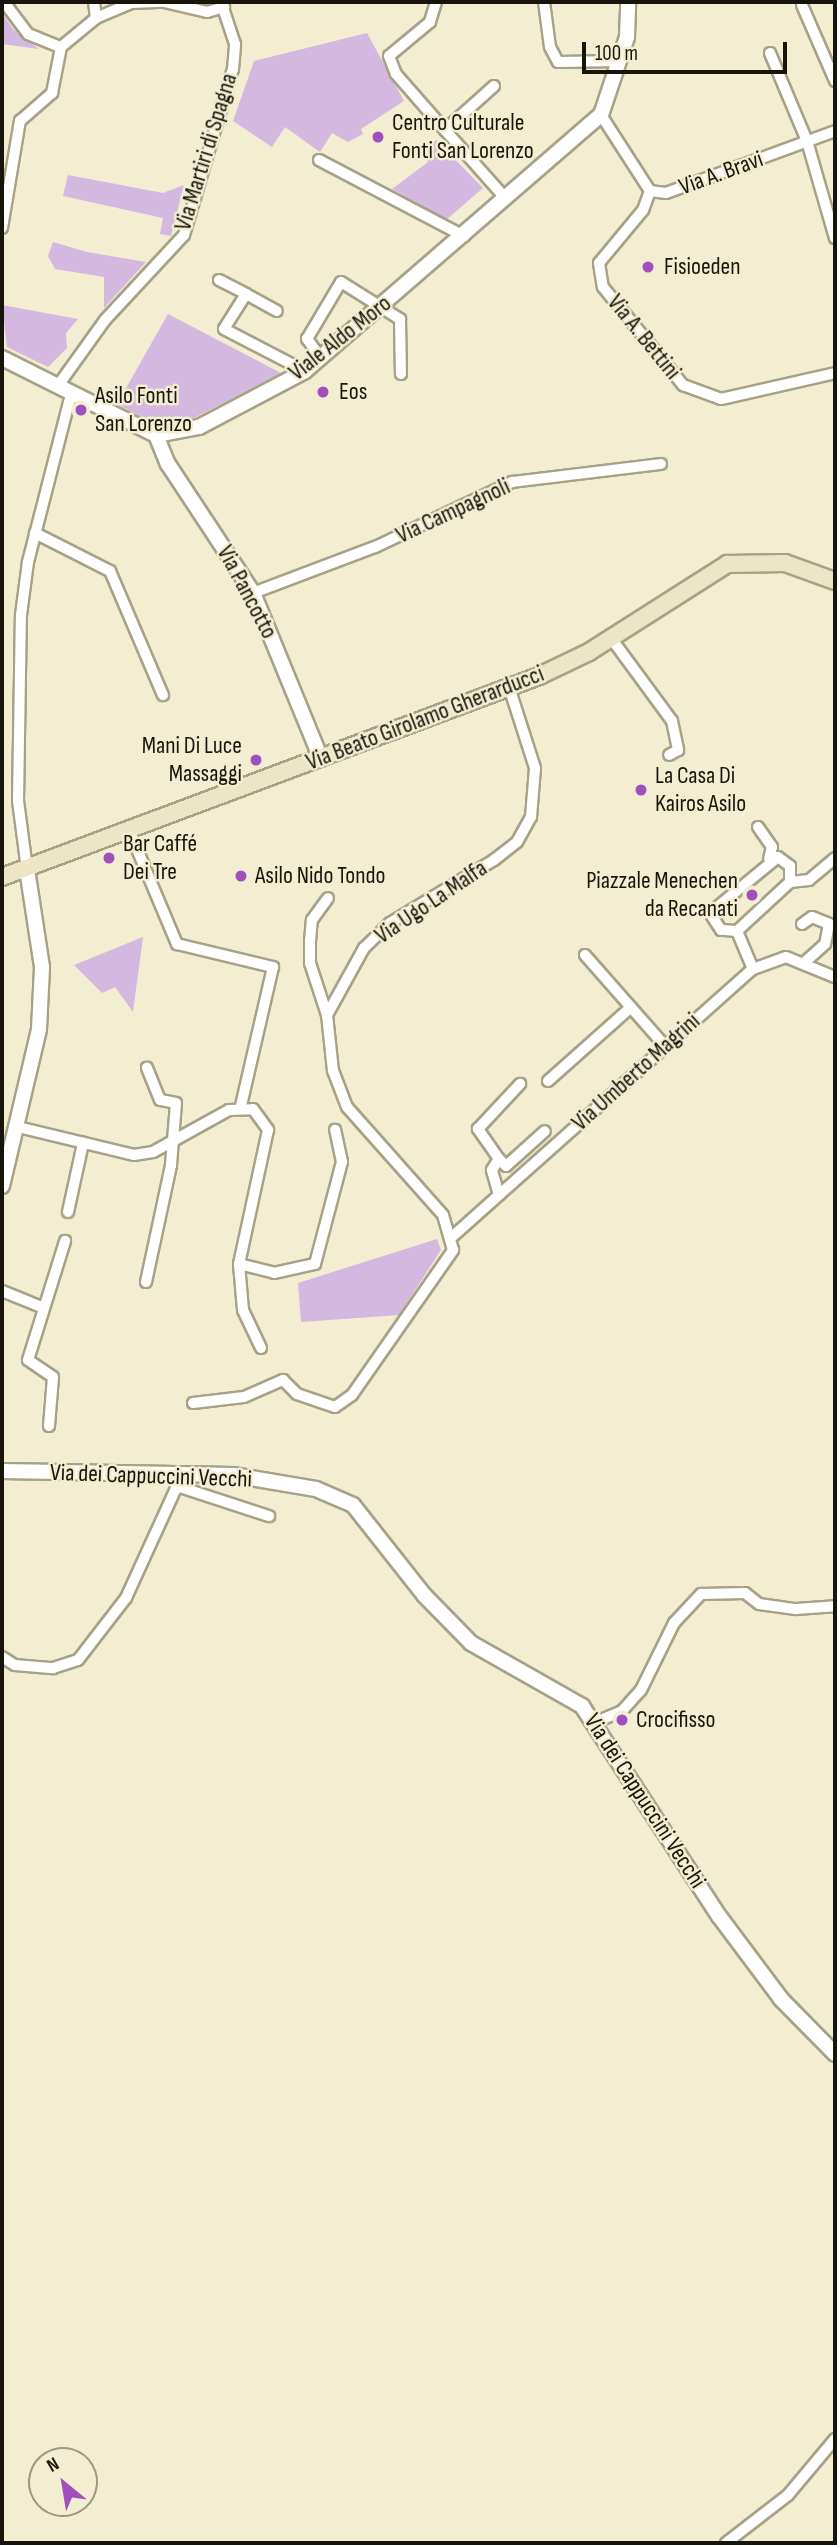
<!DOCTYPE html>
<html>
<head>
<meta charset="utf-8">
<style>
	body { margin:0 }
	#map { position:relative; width:837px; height:2545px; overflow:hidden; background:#f3edd2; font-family:"Sofia Sans Condensed",sans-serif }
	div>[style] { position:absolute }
	.green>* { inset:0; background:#d4b8df }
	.roads { filter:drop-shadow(2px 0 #a7a188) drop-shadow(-2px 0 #a7a188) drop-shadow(0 2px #a7a188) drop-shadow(0 -2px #a7a188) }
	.minor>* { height:10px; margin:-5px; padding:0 5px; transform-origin:5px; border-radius:5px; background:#fff }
	.tertiary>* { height:14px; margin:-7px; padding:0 7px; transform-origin:7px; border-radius:7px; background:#fff }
	.secondary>* { height:16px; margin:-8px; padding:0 8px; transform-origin:8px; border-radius:8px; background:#ede6c6 }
	.dots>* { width:19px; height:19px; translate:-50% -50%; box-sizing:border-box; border:4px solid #f3edd2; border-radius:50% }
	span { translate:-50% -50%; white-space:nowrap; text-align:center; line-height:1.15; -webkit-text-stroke:5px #f3edd2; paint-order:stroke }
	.poi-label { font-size:24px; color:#17150b }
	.left { translate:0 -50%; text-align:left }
	.right { translate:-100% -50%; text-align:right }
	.street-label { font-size:24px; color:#17150b }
	.frame { position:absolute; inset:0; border:4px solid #17150b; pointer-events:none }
	.north { position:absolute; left:28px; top:2447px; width:70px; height:70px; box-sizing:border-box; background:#f3edd2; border:2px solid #9b9782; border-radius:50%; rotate:330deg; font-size:19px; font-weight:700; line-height:28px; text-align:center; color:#17150b }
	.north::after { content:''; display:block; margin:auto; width:24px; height:32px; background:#a24fbe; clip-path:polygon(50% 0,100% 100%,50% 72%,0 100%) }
	.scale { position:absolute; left:582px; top:42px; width:205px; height:32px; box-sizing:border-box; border:4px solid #17150b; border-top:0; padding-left:9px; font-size:21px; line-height:24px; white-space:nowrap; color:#17150b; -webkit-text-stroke:5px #f3edd2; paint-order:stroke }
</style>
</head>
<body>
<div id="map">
	<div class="green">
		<i style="clip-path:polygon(2px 13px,13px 29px,39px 49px,2px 44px)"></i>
		<i style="clip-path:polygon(367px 33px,404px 101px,361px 129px,363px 134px,348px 142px,332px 133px,320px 152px,285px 127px,272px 147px,233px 121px,254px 61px)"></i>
		<i style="clip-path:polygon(436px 140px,483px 188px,446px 220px,392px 189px,428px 162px,421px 151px)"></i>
		<i style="clip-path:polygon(68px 175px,163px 193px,184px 185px,171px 236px,160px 234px,163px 218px,63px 196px)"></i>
		<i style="clip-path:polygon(53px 242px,87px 252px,146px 262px,104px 308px,104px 277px,55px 269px,48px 256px)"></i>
		<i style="clip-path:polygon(2px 305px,78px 319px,66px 333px,67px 348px,48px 367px,7px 347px)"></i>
		<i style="clip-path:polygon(168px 314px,281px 373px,188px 421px,145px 419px,117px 404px)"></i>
		<i style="clip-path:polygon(143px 937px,133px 1012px,115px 987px,102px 993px,74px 965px)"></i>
		<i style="clip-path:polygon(437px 1239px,441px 1250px,399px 1315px,301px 1322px,298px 1283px)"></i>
	</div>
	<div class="roads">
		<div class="minor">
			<i style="left:4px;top:2px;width:40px;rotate:53deg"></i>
			<i style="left:28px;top:34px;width:35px;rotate:22deg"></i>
			<i style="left:94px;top:2px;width:16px;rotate:83deg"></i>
			<i style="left:436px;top:2px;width:21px;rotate:107deg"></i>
			<i style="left:430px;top:22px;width:53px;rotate:140.3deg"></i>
			<i style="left:389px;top:56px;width:19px;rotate:69deg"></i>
			<i style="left:396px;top:74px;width:74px;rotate:48.8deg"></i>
			<i style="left:544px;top:2px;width:45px;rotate:82.4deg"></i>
			<i style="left:550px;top:47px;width:17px;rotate:62deg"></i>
			<i style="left:558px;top:62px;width:62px;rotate:-0.9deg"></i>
			<i style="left:802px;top:5px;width:83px;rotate:66.5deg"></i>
			<i style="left:61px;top:47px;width:45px;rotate:-39.6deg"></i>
			<i style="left:96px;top:18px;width:38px;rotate:-23deg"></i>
			<i style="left:131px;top:3px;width:33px;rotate:-2deg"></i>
			<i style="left:164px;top:2px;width:44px;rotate:13.1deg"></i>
			<i style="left:207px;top:12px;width:18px;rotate:-16deg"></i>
			<i style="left:770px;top:53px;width:95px;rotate:67.2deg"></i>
			<i style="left:807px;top:141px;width:101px;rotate:73.9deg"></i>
			<i style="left:494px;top:86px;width:66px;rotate:138.1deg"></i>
			<i style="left:445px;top:130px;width:92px;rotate:48.5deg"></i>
			<i style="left:601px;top:115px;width:90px;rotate:57.2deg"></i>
			<i style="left:650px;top:191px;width:16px;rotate:7deg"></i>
			<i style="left:666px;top:193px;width:180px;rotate:-20.1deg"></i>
			<i style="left:319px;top:160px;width:164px;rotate:27.7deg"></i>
			<i style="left:650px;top:191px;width:20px;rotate:110deg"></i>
			<i style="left:643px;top:210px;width:69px;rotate:129.7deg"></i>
			<i style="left:599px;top:263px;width:24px;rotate:81deg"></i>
			<i style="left:603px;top:287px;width:127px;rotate:50.8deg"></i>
			<i style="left:683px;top:385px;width:40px;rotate:20.2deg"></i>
			<i style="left:721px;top:399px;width:117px;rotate:-12.8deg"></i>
			<i style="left:2px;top:228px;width:109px;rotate:-80.5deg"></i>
			<i style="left:20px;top:121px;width:43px;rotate:-41.2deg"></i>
			<i style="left:52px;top:93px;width:47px;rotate:-78.9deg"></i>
			<i style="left:219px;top:280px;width:30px;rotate:27deg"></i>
			<i style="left:246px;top:294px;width:41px;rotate:122.2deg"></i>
			<i style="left:224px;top:329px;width:91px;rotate:27.4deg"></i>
			<i style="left:246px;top:294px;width:35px;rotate:29deg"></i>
			<i style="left:321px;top:358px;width:24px;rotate:-126deg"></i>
			<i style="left:307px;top:339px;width:66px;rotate:-59.2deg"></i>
			<i style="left:341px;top:282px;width:70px;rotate:32.1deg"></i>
			<i style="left:400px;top:319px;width:55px;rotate:89deg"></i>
			<i style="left:57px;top:387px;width:82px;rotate:-54.4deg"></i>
			<i style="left:105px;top:320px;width:116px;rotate:-47.1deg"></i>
			<i style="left:184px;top:235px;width:173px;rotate:-73.6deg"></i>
			<i style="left:233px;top:69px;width:25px;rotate:-85deg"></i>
			<i style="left:235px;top:44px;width:44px;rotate:-108.4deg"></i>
			<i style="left:35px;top:533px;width:84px;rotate:26.9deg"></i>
			<i style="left:110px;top:571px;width:135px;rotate:66.9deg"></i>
			<i style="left:253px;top:593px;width:130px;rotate:-20.7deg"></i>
			<i style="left:375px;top:547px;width:152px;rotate:-25.4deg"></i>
			<i style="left:512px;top:482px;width:150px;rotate:-6.9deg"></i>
			<i style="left:611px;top:638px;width:103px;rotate:53.7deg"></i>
			<i style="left:672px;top:721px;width:30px;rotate:78deg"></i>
			<i style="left:678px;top:750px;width:10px;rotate:151deg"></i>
			<i style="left:758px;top:827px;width:24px;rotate:55deg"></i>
			<i style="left:772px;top:847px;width:12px;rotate:104deg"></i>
			<i style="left:129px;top:830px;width:124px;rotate:67.2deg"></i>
			<i style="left:177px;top:944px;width:99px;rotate:13.5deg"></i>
			<i style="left:273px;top:967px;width:143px;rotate:103deg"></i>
			<i style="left:778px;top:857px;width:15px;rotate:37deg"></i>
			<i style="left:790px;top:866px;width:16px;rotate:90deg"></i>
			<i style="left:790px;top:882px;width:72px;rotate:137.2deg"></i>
			<i style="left:737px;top:931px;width:16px;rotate:-176deg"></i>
			<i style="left:721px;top:930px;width:17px;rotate:-123deg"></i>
			<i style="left:712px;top:916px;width:9px;rotate:-63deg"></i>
			<i style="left:716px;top:908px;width:80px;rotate:-39.4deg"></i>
			<i style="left:27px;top:869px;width:69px;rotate:-97.5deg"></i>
			<i style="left:18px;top:801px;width:186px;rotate:-89.1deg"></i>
			<i style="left:21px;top:615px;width:53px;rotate:-82.5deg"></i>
			<i style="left:28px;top:562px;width:173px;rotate:-75.6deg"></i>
			<i style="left:790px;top:882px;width:19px;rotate:-6deg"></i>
			<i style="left:809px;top:880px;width:34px;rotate:-40deg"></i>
			<i style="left:802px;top:924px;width:12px;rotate:-35deg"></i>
			<i style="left:812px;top:917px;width:18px;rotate:22deg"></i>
			<i style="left:829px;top:924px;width:20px;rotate:101deg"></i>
			<i style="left:825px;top:944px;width:27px;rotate:138deg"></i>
			<i style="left:737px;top:931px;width:41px;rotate:67.2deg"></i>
			<i style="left:585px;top:955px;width:121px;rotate:48.7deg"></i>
			<i style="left:327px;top:1015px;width:55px;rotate:-108.1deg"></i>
			<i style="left:310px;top:963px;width:22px;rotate:-90deg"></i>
			<i style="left:310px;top:941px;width:21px;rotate:-85deg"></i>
			<i style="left:312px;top:920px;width:27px;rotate:-54deg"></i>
			<i style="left:548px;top:1081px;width:111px;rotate:-41.7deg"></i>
			<i style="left:18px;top:1127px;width:119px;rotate:13.6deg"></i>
			<i style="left:134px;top:1155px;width:19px;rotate:-9deg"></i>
			<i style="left:153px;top:1152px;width:87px;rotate:-28.9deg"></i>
			<i style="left:229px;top:1110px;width:24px;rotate:-2deg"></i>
			<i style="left:253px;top:1109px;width:26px;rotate:54deg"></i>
			<i style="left:268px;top:1130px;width:137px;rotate:102.2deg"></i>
			<i style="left:239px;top:1264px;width:36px;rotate:14deg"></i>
			<i style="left:274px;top:1273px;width:42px;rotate:-12.4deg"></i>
			<i style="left:315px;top:1264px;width:106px;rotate:-75.2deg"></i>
			<i style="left:342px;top:1162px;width:33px;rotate:-102deg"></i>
			<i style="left:499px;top:1159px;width:37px;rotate:-125deg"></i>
			<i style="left:478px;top:1129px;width:62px;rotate:-47deg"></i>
			<i style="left:499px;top:1195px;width:26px;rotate:-106deg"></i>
			<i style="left:492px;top:1170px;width:13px;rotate:-58deg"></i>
			<i style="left:499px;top:1159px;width:10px;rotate:45deg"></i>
			<i style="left:506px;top:1166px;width:52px;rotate:-41.9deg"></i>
			<i style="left:68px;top:1212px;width:71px;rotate:-77.7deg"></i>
			<i style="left:453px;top:1236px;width:402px;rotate:-41.7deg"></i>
			<i style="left:753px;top:969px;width:35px;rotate:-20deg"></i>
			<i style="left:786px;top:957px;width:53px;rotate:22.2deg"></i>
			<i style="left:239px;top:1264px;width:46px;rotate:85deg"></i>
			<i style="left:243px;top:1310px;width:42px;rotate:64.7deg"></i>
			<i style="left:146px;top:1282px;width:120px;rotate:-77.9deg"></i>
			<i style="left:171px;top:1165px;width:62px;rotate:-85.4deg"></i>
			<i style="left:176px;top:1103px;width:16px;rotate:-169deg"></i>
			<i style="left:160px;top:1100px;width:35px;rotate:-112deg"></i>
			<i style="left:2px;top:1291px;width:45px;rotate:22deg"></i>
			<i style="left:193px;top:1403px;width:51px;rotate:-6.7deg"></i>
			<i style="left:244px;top:1397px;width:43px;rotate:-23.6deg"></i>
			<i style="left:283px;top:1380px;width:20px;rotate:45deg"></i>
			<i style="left:297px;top:1394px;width:40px;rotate:18.9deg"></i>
			<i style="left:335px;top:1407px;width:21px;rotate:-35deg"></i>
			<i style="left:352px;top:1395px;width:177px;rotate:-55.1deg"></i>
			<i style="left:453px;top:1250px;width:36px;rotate:-106deg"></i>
			<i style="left:443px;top:1215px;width:144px;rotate:-131.6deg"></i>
			<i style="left:347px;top:1107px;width:39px;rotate:-111deg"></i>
			<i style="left:333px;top:1071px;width:56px;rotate:-96.1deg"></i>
			<i style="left:327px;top:1015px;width:77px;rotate:-61.1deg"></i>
			<i style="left:364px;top:948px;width:36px;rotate:-44deg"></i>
			<i style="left:390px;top:923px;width:122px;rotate:-31.2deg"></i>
			<i style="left:494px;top:860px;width:29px;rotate:-38deg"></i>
			<i style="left:517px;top:842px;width:29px;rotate:-61deg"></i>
			<i style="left:531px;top:817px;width:49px;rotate:-85.3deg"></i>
			<i style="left:535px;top:768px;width:85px;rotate:-107.8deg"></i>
			<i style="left:49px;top:1426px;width:49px;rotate:-85.3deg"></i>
			<i style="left:53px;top:1377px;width:30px;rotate:-146deg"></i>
			<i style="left:28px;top:1360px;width:125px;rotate:-72.7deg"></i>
			<i style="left:177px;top:1486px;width:97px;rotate:18.1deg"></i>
			<i style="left:2px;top:1657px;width:15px;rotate:32deg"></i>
			<i style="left:15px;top:1665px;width:38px;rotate:5deg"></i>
			<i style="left:53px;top:1668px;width:26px;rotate:-18deg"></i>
			<i style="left:78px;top:1660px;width:78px;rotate:-52.3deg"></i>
			<i style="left:126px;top:1598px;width:137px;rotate:-65.5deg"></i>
			<i style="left:596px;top:1722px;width:28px;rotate:-23deg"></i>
			<i style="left:622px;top:1711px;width:28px;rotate:-48deg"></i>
			<i style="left:641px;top:1690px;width:75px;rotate:-63.8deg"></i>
			<i style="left:674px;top:1623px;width:40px;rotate:-47deg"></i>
			<i style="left:701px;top:1594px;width:44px;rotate:-1.3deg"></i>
			<i style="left:745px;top:1593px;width:18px;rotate:38deg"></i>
			<i style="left:759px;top:1604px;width:37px;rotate:8deg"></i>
			<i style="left:796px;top:1609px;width:39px;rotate:-4deg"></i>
			<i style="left:726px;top:2543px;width:78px;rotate:-37.7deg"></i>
			<i style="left:788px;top:2495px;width:73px;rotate:-50deg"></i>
		</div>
		<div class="tertiary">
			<i style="left:2px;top:358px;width:172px;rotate:26.6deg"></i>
			<i style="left:156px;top:435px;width:44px;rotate:-10.5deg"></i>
			<i style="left:199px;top:427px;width:120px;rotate:-27.8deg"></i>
			<i style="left:305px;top:371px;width:391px;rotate:-40.9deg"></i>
			<i style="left:601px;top:115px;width:82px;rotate:-71.6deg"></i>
			<i style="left:627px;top:37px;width:35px;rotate:-88deg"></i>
			<i style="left:156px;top:435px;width:31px;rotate:68deg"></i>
			<i style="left:168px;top:464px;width:154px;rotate:56.6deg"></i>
			<i style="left:253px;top:593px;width:179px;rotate:67.7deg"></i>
			<i style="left:2px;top:1186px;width:161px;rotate:-76.7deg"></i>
			<i style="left:39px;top:1029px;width:62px;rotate:-87.2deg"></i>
			<i style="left:42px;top:967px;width:99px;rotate:-98.7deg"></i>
			<i style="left:2px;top:1471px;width:231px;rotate:1deg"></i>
			<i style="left:233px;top:1475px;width:84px;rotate:9.6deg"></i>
			<i style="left:316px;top:1489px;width:40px;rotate:23.4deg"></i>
			<i style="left:353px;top:1505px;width:115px;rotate:51.7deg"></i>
			<i style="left:424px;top:1595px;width:67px;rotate:45.6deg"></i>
			<i style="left:471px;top:1643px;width:128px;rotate:29.6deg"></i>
			<i style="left:582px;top:1706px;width:251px;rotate:56.9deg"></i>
			<i style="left:719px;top:1916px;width:104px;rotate:53.2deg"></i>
			<i style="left:781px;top:1999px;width:77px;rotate:45.5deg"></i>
		</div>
		<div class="secondary">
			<i style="left:2px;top:877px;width:573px;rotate:-20.52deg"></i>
			<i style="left:539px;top:676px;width:55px;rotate:-25.6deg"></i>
			<i style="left:589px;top:652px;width:164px;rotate:-32.5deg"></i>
			<i style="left:727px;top:564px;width:58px;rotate:-1deg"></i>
			<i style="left:785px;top:563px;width:53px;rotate:19.8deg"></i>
		</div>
	</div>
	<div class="dots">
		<i style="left:378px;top:137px;background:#a24fbe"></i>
		<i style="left:648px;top:267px;background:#a24fbe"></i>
		<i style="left:323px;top:392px;background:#a24fbe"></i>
		<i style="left:81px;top:410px;background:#a24fbe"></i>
		<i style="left:256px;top:760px;background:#a24fbe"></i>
		<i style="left:641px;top:790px;background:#a24fbe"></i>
		<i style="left:109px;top:858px;background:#a24fbe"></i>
		<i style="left:241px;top:876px;background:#a24fbe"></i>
		<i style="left:752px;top:895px;background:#a24fbe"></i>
		<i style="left:622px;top:1720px;background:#a24fbe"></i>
	</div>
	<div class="poi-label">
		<span class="left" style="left:392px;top:137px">Centro Culturale<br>Fonti San Lorenzo</span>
		<span class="left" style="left:664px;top:267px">Fisioeden</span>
		<span class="left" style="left:339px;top:392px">Eos</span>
		<span class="left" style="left:95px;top:410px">Asilo Fonti<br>San Lorenzo</span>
		<span class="right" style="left:242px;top:760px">Mani Di Luce<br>Massaggi</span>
		<span class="left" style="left:655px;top:790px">La Casa Di<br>Kairos Asilo</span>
		<span class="left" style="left:123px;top:858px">Bar Caffé<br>Dei Tre</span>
		<span class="left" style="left:255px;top:876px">Asilo Nido Tondo</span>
		<span class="right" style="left:738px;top:895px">Piazzale Menechen<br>da Recanati</span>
		<span class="left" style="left:636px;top:1720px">Crocifisso</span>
	</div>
	<div class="street-label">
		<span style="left:206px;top:152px;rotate:-73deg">Via Martiri di Spagna</span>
		<span style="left:721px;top:173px;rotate:-20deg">Via A. Bravi</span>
		<span style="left:644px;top:337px;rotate:51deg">Via A. Bettini</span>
		<span style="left:340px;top:338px;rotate:-38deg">Viale Aldo Moro</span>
		<span style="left:453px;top:511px;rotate:-25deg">Via Campagnoli</span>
		<span style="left:247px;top:592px;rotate:62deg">Via Pancotto</span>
		<span style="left:425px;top:718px;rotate:-21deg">Via Beato Girolamo Gherarducci</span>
		<span style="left:431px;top:902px;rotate:-34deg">Via Ugo La Malfa</span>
		<span style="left:636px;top:1072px;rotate:-42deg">Via Umberto Magrini</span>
		<span style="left:151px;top:1476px;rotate:2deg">Via dei Cappuccini Vecchi</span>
		<span style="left:645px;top:1801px;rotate:57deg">Via dei Cappuccini Vecchi</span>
	</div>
	<div class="frame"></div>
	<div class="north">N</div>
	<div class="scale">100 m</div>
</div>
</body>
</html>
